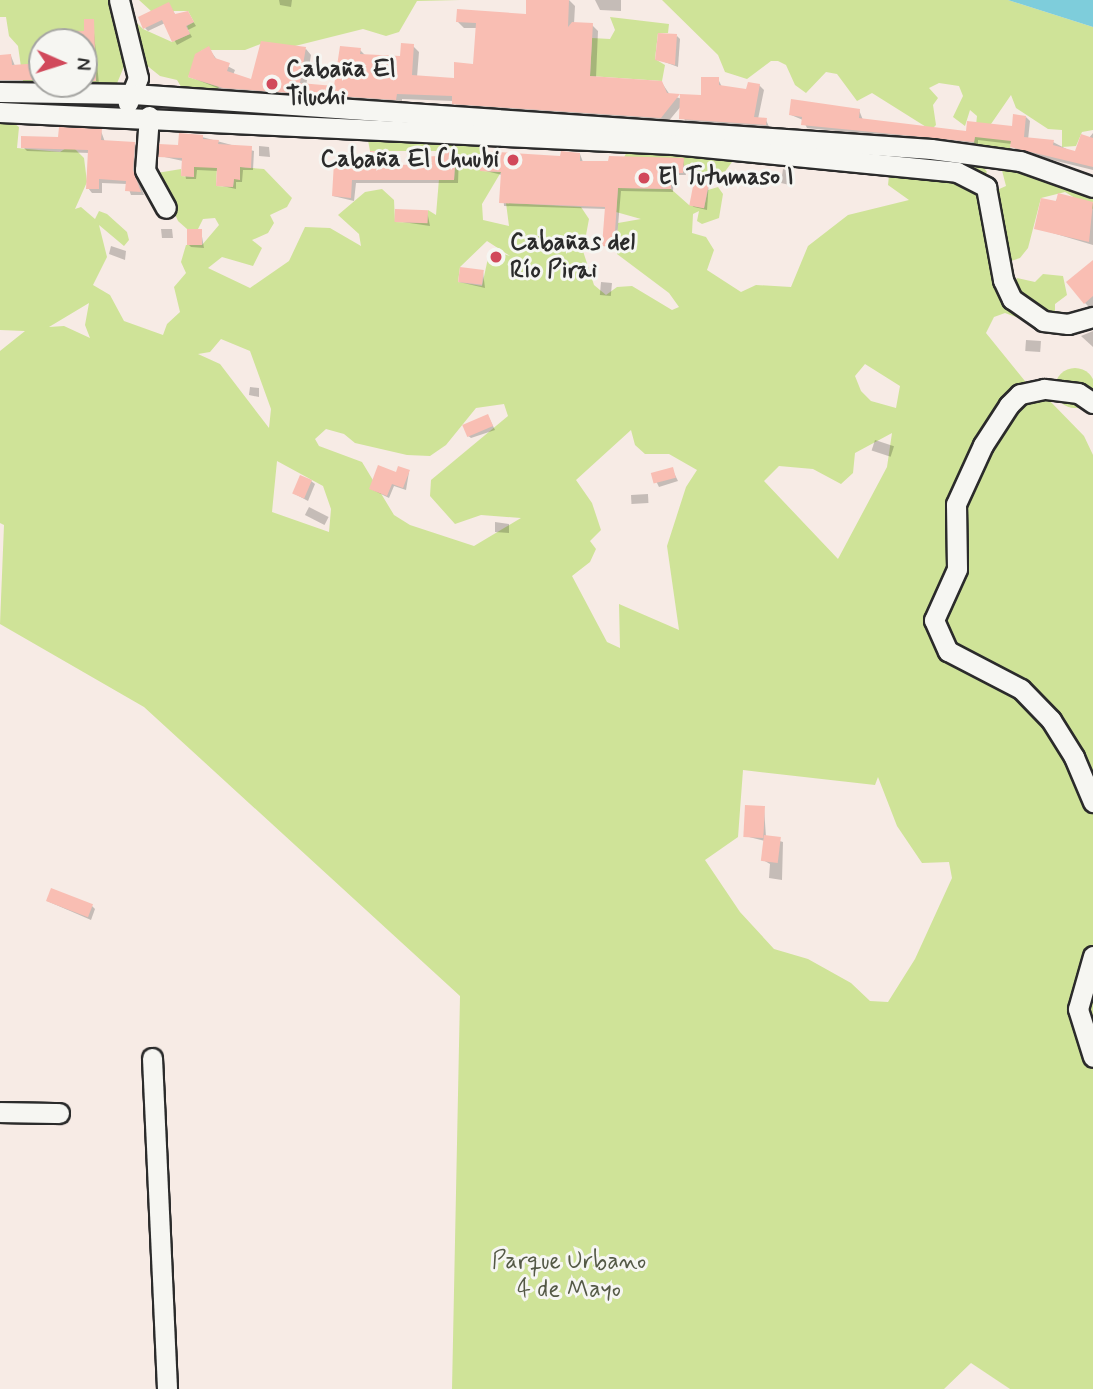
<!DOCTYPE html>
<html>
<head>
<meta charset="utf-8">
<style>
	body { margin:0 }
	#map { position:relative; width:1093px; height:1389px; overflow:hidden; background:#f7ebe5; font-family:Mynerve,sans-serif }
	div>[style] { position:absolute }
	.green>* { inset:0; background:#cfe398 }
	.round { border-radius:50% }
	.water>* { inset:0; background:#7ecddb }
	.shadow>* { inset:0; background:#0003; transform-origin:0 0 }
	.building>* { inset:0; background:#f9beb3; transform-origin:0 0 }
	.roads { filter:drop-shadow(2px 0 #2b2b2b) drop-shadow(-2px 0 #2b2b2b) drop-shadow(0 2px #2b2b2b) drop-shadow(0 -2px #2b2b2b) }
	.minor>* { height:19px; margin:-9.5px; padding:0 9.5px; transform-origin:9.5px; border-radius:9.5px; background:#f6f6f2 }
	.dots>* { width:19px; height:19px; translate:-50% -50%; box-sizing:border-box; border:4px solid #f6f6f2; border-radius:50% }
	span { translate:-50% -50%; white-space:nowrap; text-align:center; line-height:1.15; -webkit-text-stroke:6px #f6f6f2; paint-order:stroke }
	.poi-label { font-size:24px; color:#2b2b2b; font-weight:700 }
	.left { translate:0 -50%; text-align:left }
	.right { translate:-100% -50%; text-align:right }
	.park-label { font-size:24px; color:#545946 }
	.north { position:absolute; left:28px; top:28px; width:70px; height:70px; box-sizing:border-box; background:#f6f6f2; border:2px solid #a5a5a2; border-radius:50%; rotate:93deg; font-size:19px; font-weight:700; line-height:28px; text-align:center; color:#2b2b2b }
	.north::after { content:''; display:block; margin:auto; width:24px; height:32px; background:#d1495b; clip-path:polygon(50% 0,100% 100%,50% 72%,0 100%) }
</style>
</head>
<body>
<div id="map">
	<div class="green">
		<i style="clip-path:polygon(evenodd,0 0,113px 0,143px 29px,172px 42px,190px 34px,187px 26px,194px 22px,188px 11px,151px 11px,139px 0,460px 0,417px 1px,399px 32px,386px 36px,363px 29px,291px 47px,266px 42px,245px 50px,202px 50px,188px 77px,219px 87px,213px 97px,186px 95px,177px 80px,160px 76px,130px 52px,113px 93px,25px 95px,18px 46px,9px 36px,6px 17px,0 17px,0 0,42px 42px,84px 42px,84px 84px,42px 84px,42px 42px)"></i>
		<i style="clip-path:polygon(evenodd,662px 0,1008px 0,1093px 27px,1093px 130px,1082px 132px,1076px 146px,1062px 147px,1062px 130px,1048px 129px,1016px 108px,1011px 95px,991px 124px,1011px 141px,1010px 151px,1093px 182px,1093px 209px,1065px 192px,1041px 198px,1028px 248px,1020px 258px,1011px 261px,1003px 257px,1010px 293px,1017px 278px,1035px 282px,1043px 274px,1063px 276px,1067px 295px,1055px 304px,1055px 311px,1062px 312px,1063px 319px,1035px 324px,1005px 313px,994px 317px,986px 333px,1033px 391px,1047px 398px,1084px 436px,1093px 455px,1093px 1389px,1010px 1389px,971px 1363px,944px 1389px,452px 1389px,460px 996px,144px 707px,0 624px,4px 525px,0 523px,0 351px,25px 331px,0 330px,0 113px,19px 127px,17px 148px,60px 152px,71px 145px,84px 158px,87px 182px,75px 209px,81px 207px,95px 219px,99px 211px,107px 214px,127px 232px,129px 240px,124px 246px,99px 225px,107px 257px,93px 285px,110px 295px,124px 321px,163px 335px,167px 324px,180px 312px,174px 287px,186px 273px,181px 262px,186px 245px,202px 245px,219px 225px,215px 218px,203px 219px,198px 229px,187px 229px,178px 221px,157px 173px,181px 169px,181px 176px,194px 177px,194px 162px,217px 168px,216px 186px,233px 187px,234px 179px,240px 179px,240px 167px,264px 169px,292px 198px,287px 207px,270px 215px,274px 223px,268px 233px,252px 240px,262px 248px,253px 266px,222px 257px,208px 268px,250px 288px,289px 261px,305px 227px,330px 228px,361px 246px,359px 234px,338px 215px,365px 192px,382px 189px,394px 200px,395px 222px,427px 223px,428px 210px,436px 215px,439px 179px,454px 180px,456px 151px,370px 151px,367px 135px,481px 143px,481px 171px,501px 172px,482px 204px,483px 220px,509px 226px,506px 203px,581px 207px,589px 219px,586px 235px,576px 246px,583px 251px,594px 285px,606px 295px,617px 287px,632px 286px,672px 310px,679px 307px,669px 293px,617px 254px,618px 223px,641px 219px,616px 212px,618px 188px,671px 189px,689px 205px,704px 208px,708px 190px,718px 187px,723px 194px,719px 218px,702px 224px,697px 221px,699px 211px,693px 214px,692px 233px,706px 237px,714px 250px,707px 270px,741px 292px,756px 285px,791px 287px,808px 246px,848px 215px,909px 200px,888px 185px,890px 166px,908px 149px,921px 152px,929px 164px,931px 159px,979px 161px,987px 172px,979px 182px,997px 190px,1006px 186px,999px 159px,974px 143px,977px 116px,970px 110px,965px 126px,953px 117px,963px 96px,959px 86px,939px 83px,929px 88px,938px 98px,933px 105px,936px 125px,931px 130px,872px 93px,857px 101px,837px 74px,826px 72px,806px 93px,795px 85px,786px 65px,778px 61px,771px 61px,747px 79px,725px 72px,718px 55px,662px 0,487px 241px,510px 256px,497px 252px,488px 258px,482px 286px,458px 282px,460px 267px,487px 241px,662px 0,89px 303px,85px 325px,90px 338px,64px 326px,49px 327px,89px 303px,662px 0,221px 339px,250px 351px,271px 409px,269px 428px,220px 364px,198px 354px,210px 352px,221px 339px,662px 0,865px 364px,900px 386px,896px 408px,871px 401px,861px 391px,855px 376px,865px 364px,662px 0,504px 404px,508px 416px,431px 480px,430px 496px,455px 524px,481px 515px,521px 518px,474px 546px,410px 525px,394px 515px,362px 462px,319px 446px,315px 439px,326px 429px,344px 434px,355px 443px,407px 455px,430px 456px,446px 445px,476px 408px,504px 404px,662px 0,631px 430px,635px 445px,645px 454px,669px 454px,697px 470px,686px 487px,667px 546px,679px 630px,619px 604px,620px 648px,607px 642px,572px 576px,590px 562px,596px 549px,590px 541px,601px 530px,592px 503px,576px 480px,631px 430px,662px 0,892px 433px,887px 467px,838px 559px,764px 481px,779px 466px,813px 469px,841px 484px,853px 473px,855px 453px,892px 433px,662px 0,277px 461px,323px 486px,331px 509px,329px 532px,272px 512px,277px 461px,662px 0,743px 770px,875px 785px,878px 777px,897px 826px,922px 863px,949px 862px,952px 878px,915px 959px,888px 1002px,870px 1001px,851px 983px,808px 959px,774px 949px,740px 912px,705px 860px,738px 837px,743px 770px)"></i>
		<i style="clip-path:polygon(610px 17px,669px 24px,668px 33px,658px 33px,655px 59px,665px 65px,662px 81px,590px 76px,592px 38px,610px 39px,615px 30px)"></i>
		<i style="clip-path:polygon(628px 150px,725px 154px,732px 162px,721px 177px,710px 179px,692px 176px,692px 170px,683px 165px,623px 159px)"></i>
		<i class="round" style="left:1055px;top:368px;width:40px;height:40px"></i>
	</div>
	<div class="water">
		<i style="clip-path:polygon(1008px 0,1093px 0,1093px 27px)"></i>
	</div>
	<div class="shadow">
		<i style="clip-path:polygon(279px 0,292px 0,291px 7px,280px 5px)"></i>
		<i style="clip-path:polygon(528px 0,569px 0,575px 6px,574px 24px,592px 25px,598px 31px,596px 78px,662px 83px,670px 95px,682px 99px,703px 97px,718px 79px,722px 87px,748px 91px,759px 85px,764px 90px,758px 119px,766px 120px,770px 129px,685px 122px,682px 105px,667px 123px,459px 109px,453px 101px,402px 99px,402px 105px,230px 93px,190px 77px,209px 49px,218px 61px,235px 70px,233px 75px,252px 81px,306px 49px,311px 55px,306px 86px,335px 88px,360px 50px,366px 56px,402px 58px,413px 46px,419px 52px,417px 77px,455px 80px,474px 65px,477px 28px,464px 28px,458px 22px,527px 16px)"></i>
		<i style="clip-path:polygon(595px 0,621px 0,621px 11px,600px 10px)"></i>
		<i style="clip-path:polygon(169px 4px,176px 16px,188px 13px,196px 26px,188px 30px,192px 37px,177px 45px,165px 23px,148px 31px,145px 28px)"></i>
		<i style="clip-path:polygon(94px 33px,99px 84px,84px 84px,84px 42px,76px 42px)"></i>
		<i style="clip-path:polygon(677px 36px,680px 39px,678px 67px,657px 59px)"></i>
		<i style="clip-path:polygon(0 56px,11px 56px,15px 66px,42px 68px,42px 84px,0 86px)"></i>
		<i style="clip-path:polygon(859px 110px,863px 120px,968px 133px,1013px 127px,1026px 117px,1030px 121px,1028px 140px,1053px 142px,1076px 154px,1093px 133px,1093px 170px,1016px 151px,1012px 144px,978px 140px,978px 146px,807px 128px,803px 120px,791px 115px)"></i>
		<i style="clip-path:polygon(101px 131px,105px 142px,134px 144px,139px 148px,137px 176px,144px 195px,131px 195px,127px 184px,102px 183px,102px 193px,92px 193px,88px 188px,90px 153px,27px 151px,23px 147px)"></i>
		<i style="clip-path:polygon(202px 137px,254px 151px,253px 170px,243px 170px,242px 182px,236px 182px,236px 189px,218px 185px,218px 171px,197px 170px,196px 179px,186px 179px,183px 161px,160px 156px)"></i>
		<i style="clip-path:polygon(259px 146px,269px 147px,270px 157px,259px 156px)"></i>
		<i style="clip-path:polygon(455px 152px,459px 156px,458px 183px,356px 183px,354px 201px,333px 196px,336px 164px,371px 166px,385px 154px,388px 166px,413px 166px)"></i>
		<i style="clip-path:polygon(580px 154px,583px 162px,683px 160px,686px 175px,674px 175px,673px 192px,621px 191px,616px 249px,604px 246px,607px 209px,504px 206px,502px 175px,482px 170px)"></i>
		<i style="clip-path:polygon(783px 169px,794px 173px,794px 186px,781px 183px)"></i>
		<i style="clip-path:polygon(709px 180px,707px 210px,694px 207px,691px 205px)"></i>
		<i style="clip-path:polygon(1060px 195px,1093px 203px,1093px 245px,1036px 228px)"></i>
		<i style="clip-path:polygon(427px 211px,430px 226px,396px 221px)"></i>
		<i style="clip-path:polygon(161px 229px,172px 229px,173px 238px,162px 238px)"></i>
		<i style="clip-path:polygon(201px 231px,204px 248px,191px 247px,188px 244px)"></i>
		<i style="clip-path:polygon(111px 246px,126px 251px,125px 260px,109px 254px)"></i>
		<i style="clip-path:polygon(1093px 263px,1093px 306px,1090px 308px,1085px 303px)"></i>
		<i style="clip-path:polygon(483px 272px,485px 288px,459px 282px)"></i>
		<i style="left:601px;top:282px;width:11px;height:13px;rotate:5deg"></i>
		<i style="clip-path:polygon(1093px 331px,1093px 347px,1081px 336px)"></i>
		<i style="left:1026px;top:340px;width:15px;height:11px;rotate:4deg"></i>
		<i style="clip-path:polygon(250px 387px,259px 388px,259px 397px,249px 395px)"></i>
		<i style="clip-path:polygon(488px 416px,495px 430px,471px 438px,467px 435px)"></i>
		<i style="left:875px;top:440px;width:20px;height:11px;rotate:18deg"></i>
		<i style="clip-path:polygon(672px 469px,678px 481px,659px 487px,653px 475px)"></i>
		<i style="clip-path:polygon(409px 472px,406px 490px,394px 486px,389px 498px,371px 489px)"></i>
		<i style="clip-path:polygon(311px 481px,315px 484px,308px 501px,295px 494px)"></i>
		<i style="left:631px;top:495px;width:17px;height:9px;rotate:-3deg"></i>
		<i style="left:309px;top:507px;width:22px;height:9px;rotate:27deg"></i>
		<i style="clip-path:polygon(495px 522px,509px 524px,509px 533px,495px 532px)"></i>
		<i style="clip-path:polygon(764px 808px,766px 837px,783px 842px,782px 880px,769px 878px,770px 864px,763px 860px,765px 841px,745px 836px)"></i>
		<i style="clip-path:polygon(47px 901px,92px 906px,95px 909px,91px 920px)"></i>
	</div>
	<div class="building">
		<i style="clip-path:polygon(526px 0,569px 0,568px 27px,572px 22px,593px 23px,590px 76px,662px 81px,667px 93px,680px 94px,661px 118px,452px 104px,452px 96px,397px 94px,396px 100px,223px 88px,188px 77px,195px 54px,209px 46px,215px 58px,230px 63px,227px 71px,251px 79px,261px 41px,306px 47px,300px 83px,334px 86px,340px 46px,361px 48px,360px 54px,400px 56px,401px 43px,414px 44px,412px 75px,454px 78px,454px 62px,473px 64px,476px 23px,456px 22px,457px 9px,526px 14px)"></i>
		<i style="clip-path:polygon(169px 2px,175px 14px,188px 11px,194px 22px,186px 26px,190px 34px,172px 42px,162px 20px,143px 29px,138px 17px)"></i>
		<i style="clip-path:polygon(84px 19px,94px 19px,96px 81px,84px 81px,84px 42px,62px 42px,61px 32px,84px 31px)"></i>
		<i style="clip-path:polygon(658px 33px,677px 34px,675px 65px,655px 60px)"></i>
		<i style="clip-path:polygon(11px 54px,12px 65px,42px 63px,42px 80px,0 80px,0 55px)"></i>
		<i style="clip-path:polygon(701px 77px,719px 77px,719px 85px,746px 89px,748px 82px,760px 84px,754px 117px,767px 118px,766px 125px,679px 119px,680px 94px,701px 95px)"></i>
		<i style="clip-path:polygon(791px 99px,860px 109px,859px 118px,966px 131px,967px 121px,1012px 126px,1013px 114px,1026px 116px,1024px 137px,1054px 140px,1053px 145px,1075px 151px,1081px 134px,1093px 138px,1093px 167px,1010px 147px,1011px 141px,975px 137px,974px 142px,801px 125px,802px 117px,789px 115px)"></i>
		<i style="clip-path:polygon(59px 127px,102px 129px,101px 140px,135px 142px,133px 170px,141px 192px,125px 191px,126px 181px,99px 179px,99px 189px,86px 189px,88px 150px,21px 148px,21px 136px,58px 137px)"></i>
		<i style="clip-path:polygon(179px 133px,203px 135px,203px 139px,219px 140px,218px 144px,252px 146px,251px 168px,240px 167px,240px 180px,234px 179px,233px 187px,216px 186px,217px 168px,194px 167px,194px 177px,181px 176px,182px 158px,158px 157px,159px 144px,178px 145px)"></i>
		<i style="clip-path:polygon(440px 150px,456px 151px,454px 180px,352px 180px,351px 198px,332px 196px,334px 162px,369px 165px,370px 151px,386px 152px,385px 164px,411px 165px,411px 157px,440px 156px)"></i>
		<i style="clip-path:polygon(482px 151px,560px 156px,561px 151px,580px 153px,580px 161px,608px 161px,609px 156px,684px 158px,683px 173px,671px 173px,671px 189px,618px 188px,614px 247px,602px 246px,605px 207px,499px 203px,501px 172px,480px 171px)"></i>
		<i style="left:695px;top:176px;width:15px;height:30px;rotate:11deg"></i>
		<i style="clip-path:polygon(1058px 193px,1093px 202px,1089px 242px,1034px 229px,1041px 198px,1056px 201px)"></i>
		<i style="left:395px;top:209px;width:33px;height:13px;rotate:2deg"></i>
		<i style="left:187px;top:229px;width:15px;height:16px"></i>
		<i style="clip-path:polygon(1093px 260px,1093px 296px,1084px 304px,1066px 282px)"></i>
		<i style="left:460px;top:267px;width:24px;height:15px;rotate:7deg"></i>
		<i style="left:488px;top:414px;width:13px;height:28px;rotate:67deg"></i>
		<i style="clip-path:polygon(378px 465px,396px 472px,398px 466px,410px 470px,403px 488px,392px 484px,387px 496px,369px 489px)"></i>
		<i style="left:673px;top:467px;width:11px;height:23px;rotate:75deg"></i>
		<i style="left:300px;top:475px;width:13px;height:20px;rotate:23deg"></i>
		<i style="left:745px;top:805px;width:20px;height:32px;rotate:3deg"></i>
		<i style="left:764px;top:835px;width:17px;height:26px;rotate:7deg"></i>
		<i style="left:51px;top:888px;width:45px;height:14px;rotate:21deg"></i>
	</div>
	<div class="roads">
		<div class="minor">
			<i style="left:119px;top:0;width:80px;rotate:76.3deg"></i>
			<i style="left:138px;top:78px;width:27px;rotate:112deg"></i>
			<i style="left:0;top:92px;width:133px;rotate:0.9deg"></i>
			<i style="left:133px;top:94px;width:800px;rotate:3.94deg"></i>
			<i style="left:931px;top:149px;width:90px;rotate:7.7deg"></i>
			<i style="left:1020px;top:161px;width:77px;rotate:19.6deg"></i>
			<i style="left:0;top:112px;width:674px;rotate:2.72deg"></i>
			<i style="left:673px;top:144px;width:285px;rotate:5.6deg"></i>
			<i style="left:957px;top:172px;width:33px;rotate:27deg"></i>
			<i style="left:986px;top:187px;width:95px;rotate:79.6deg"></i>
			<i style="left:1003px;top:280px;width:21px;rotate:65deg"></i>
			<i style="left:1012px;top:299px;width:38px;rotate:35deg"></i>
			<i style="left:1043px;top:321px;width:25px;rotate:7deg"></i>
			<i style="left:1068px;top:324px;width:26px;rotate:-16deg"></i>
			<i style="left:149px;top:116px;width:54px;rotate:94.2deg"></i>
			<i style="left:145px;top:170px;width:43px;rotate:61.1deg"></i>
			<i style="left:1093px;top:403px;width:18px;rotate:-146deg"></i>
			<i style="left:1078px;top:393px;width:34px;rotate:-173deg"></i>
			<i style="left:1044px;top:389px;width:25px;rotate:168deg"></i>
			<i style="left:1020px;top:394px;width:16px;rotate:135deg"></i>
			<i style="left:1009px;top:405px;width:48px;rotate:123deg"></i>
			<i style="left:983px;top:445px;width:65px;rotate:114.6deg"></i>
			<i style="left:956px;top:504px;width:65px;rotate:89.1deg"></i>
			<i style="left:957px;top:569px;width:56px;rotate:114.3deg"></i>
			<i style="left:934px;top:620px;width:34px;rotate:66deg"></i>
			<i style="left:948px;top:651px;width:82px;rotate:27.5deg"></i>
			<i style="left:1021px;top:689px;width:43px;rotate:45.9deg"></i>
			<i style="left:1051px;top:720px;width:44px;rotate:58.1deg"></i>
			<i style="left:1074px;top:757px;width:49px;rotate:67.1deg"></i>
			<i style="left:1093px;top:956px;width:55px;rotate:105.8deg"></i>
			<i style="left:1078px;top:1009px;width:50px;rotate:72.6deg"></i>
			<i style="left:152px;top:1058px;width:331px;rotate:87.4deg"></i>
			<i style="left:0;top:1112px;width:59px;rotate:1deg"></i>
		</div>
	</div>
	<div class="dots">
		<i style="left:272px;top:84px;background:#d1495b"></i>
		<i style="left:513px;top:160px;background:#d1495b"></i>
		<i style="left:644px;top:178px;background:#d1495b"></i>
		<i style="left:496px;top:257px;background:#d1495b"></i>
	</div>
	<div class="poi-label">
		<span class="left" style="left:286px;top:84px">Cabaña El<br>Tiluchi</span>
		<span class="right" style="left:499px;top:160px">Cabaña El Chuubi</span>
		<span class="left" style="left:658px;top:178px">El Tutumaso I</span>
		<span class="left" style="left:510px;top:257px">Cabañas del<br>Río Pirai</span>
	</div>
	<div class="park-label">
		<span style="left:569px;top:1276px">Parque Urbano<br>4 de Mayo</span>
	</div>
	<div class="north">N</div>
</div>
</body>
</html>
